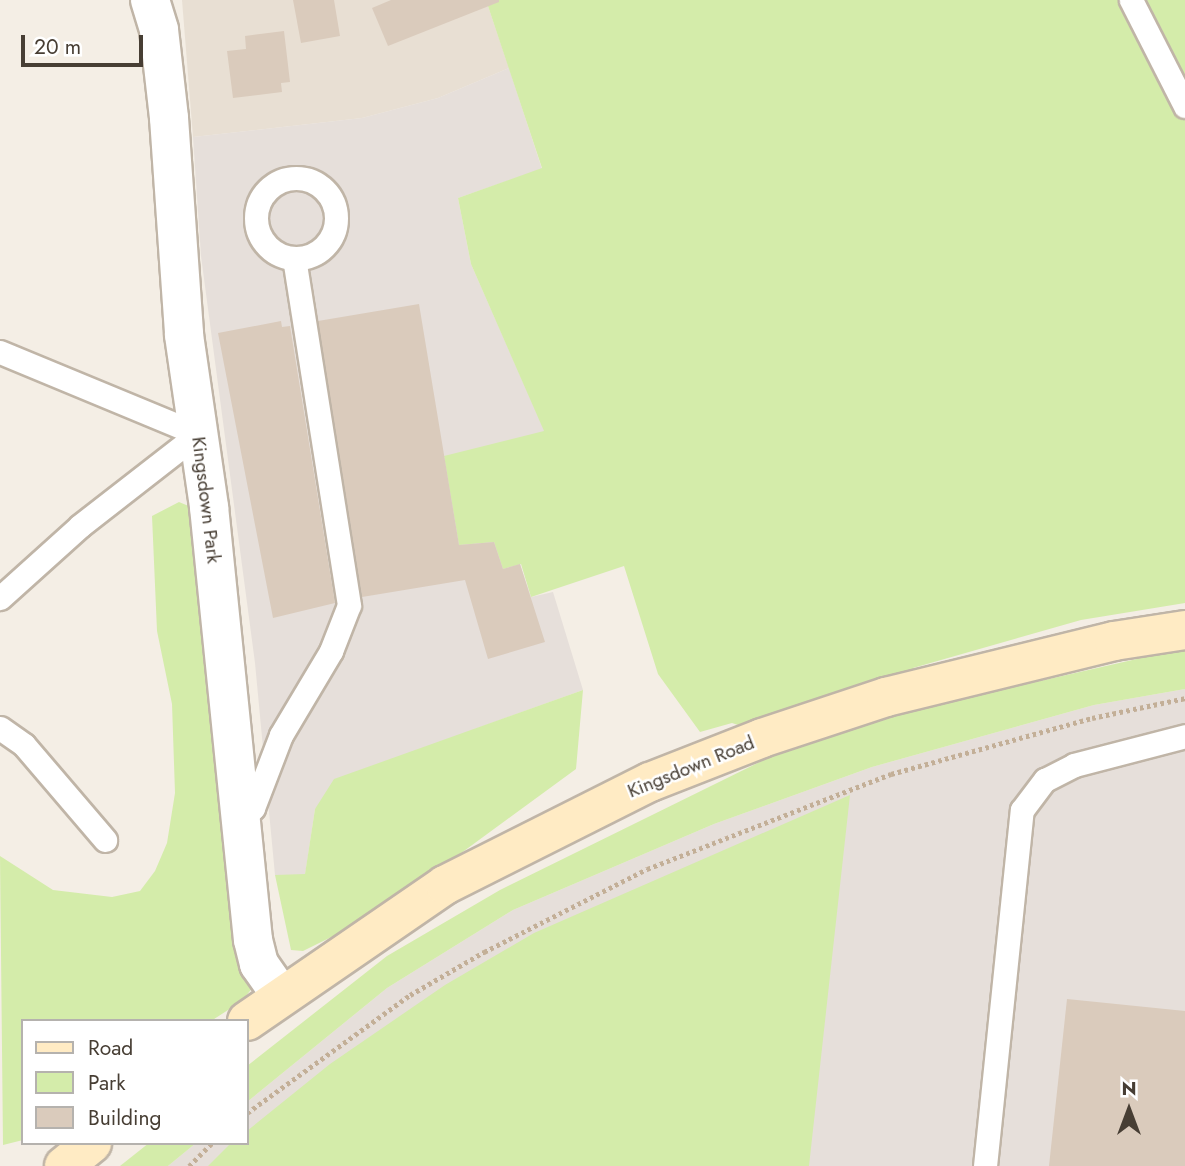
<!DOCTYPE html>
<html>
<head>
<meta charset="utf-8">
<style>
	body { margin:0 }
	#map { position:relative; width:1185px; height:1166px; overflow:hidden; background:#f4eee5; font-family:Jost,sans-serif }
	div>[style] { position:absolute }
	.residential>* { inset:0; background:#e8dfd3 }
	.industrial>* { inset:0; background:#e6dfda }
	.green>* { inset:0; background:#d4ecaa }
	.building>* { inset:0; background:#dacbbc }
	.path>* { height:4.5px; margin-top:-2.25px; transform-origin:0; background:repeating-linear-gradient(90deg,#c3af97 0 3.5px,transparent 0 7px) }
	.roads { filter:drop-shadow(2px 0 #c0b5a7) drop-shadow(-2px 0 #c0b5a7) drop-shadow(0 2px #c0b5a7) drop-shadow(0 -2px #c0b5a7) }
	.service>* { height:23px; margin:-11.5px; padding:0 11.5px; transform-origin:11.5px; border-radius:11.5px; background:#fff }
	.service>.ring { margin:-11.5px; padding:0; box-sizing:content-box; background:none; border:23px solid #fff; border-radius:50% }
	.minor>* { height:38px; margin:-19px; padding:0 19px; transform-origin:19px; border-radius:19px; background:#fff }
	.secondary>* { height:38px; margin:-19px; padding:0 19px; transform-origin:19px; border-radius:19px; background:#ffebc4 }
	span { translate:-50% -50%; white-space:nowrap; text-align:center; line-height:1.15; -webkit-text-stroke:5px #fff; paint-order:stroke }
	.street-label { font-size:19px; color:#473e34 }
	.legend { position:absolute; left:21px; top:1019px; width:228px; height:126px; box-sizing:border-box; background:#fff; border:2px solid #b5b2ae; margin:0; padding:9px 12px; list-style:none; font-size:21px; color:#473e34 }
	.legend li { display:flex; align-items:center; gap:14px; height:35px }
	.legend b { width:35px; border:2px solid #b5b2ae }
	.north { position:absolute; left:1094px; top:1075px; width:70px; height:70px; -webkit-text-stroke:5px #fff; paint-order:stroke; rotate:0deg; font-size:19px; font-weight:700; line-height:28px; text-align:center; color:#473e34 }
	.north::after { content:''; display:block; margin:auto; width:24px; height:32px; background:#473e34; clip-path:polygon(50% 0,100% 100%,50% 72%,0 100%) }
	.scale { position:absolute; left:21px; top:35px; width:122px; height:32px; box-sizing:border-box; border:4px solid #473e34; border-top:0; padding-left:9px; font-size:21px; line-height:24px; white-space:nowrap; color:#473e34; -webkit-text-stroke:5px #fff; paint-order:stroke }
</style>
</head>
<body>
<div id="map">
	<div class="residential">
		<i style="clip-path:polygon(182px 0,486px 0,509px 68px,438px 98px,362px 118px,193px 137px)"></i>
	</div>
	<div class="industrial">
		<i style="clip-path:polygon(509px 68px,542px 169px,458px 198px,471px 264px,545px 432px,444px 457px,494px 542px,520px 564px,531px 597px,553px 592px,583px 690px,475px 729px,315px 809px,305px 875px,275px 875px,255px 663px,201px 256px,193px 137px,362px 118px,438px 98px)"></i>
		<i style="clip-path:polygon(1185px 689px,1185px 1166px,168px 1166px,196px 1143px,247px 1143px,247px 1102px,387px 988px,513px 910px,714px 824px,872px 767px,1094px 705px)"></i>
	</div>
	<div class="green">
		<i style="clip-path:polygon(486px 0,1185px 0,1185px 603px,1081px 620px,913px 668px,922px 700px,948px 702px,1185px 648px,1185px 689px,1094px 705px,872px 767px,714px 824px,513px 910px,387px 988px,247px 1102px,247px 1066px,387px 956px,500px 890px,782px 751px,787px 741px,732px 723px,700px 732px,658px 674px,624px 566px,531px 597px,521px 564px,503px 569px,494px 542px,459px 545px,444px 456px,544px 431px,471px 264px,458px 198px,542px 168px)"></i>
		<i style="clip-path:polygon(179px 502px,191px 507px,253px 987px,242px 1001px,211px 1021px,23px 1021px,23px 1140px,3px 1145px,0 856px,53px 890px,112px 897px,140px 891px,155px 871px,167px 843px,175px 793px,172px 704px,157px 631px,152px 516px)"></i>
		<i style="clip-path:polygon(583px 690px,576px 769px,378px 914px,303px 951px,291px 950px,275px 875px,305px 874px,315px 809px,334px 779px)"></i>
		<i style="clip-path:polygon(850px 795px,809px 1166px,208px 1166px,231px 1143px,247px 1143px,247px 1131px,330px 1064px,445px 985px,534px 933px)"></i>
		<i style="clip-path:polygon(149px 1143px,196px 1143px,168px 1166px,120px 1166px)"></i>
	</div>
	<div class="building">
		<i style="clip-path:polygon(293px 0,334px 0,340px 36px,301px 43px)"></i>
		<i style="clip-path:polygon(391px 0,499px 0,499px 2px,388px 46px,372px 8px)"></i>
		<i style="clip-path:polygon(284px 31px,290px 82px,281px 83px,282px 92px,233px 98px,227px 51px,246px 49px,245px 36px)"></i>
		<i style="clip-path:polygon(419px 304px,459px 545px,494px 542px,503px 569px,520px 564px,545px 642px,488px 659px,465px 580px,362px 597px,318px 321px)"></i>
		<i style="clip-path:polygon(281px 321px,282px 327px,290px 326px,335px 603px,273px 618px,218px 333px)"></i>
		<i style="clip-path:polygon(1067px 999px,1185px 1011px,1185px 1166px,1049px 1166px)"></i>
	</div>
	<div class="path">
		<i style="left:247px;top:1113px;width:201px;rotate:-35.9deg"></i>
		<i style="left:410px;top:995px;width:86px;rotate:-30.2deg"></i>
		<i style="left:484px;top:952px;width:183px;rotate:-27deg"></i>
		<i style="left:647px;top:869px;width:262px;rotate:-21.3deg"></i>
		<i style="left:891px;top:774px;width:209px;rotate:-15.6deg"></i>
		<i style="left:1092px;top:718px;width:95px;rotate:-12.1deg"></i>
		<i style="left:189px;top:1166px;width:33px;rotate:-45deg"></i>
	</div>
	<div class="roads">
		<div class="service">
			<i style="left:1131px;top:0;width:119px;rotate:63deg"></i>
			<i class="ring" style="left:256px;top:178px;width:57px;height:57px"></i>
			<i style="left:0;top:352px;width:214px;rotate:22.5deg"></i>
			<i style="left:198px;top:434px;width:150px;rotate:142.1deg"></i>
			<i style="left:80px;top:526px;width:108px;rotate:138deg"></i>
			<i style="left:0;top:728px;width:29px;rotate:35deg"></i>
			<i style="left:24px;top:745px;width:125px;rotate:49.5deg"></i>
			<i style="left:241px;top:820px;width:17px;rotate:-45deg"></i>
			<i style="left:253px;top:808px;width:78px;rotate:-69deg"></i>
			<i style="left:281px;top:735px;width:98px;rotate:-59.2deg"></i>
			<i style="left:331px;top:651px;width:49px;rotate:-68.6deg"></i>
			<i style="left:349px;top:605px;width:350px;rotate:-99deg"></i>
			<i style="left:985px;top:1166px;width:358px;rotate:-84.1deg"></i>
			<i style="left:1022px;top:810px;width:38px;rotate:-53deg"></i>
			<i style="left:1045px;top:780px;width:33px;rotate:-27deg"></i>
			<i style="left:1074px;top:765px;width:115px;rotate:-14.6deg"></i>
		</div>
		<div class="minor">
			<i style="left:150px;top:0;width:31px;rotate:73deg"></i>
			<i style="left:159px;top:30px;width:89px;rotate:83.5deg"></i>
			<i style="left:169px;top:118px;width:218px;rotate:86deg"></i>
			<i style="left:184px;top:335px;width:174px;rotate:81.7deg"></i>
			<i style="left:209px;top:507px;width:435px;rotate:84.2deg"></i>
			<i style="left:253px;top:940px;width:25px;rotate:76deg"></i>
			<i style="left:259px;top:964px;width:38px;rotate:55deg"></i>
		</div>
		<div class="secondary">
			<i style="left:247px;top:1021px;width:240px;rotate:-34.5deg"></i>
			<i style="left:445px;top:885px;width:229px;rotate:-26.7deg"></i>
			<i style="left:650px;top:782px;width:120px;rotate:-21.4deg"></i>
			<i style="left:762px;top:738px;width:131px;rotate:-18.3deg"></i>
			<i style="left:886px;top:697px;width:235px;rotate:-13.8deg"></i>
			<i style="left:1114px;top:641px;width:72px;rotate:-8.8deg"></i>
			<i style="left:64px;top:1166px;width:36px;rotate:-39deg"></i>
		</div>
	</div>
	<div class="street-label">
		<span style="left:206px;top:500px;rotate:83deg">Kingsdown Park</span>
		<span style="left:691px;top:767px;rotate:-22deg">Kingsdown Road</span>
	</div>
	<ul class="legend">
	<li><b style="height:9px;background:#ffebc4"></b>Road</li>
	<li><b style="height:19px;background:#d4ecaa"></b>Park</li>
	<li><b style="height:19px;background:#dacbbc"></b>Building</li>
	</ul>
	<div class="north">N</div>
	<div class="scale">20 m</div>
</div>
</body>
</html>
